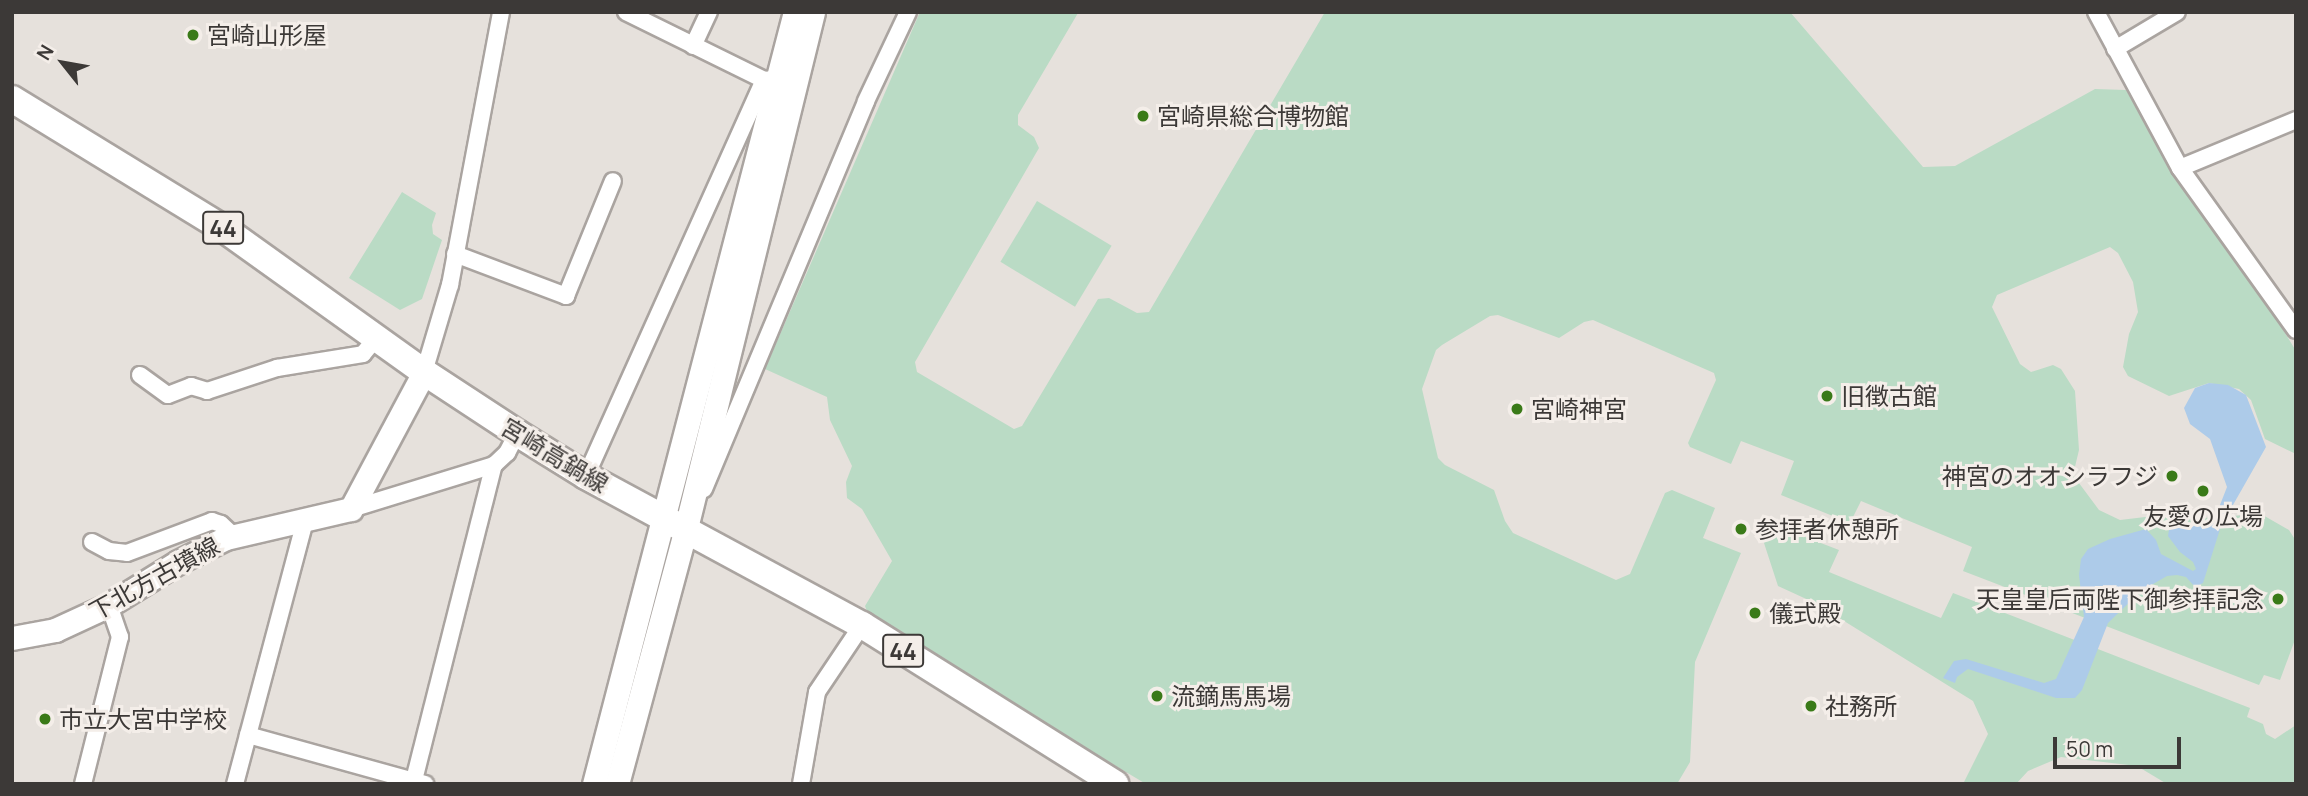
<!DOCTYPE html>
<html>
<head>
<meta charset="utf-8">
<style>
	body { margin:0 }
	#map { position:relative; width:2308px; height:796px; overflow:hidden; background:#e6e1dc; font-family:Manrope,"Noto Sans JP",sans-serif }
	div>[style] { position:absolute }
	.green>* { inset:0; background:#badbc5; transform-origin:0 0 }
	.water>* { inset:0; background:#adcbe9 }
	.roads { filter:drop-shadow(2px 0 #aaa4a0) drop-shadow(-2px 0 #aaa4a0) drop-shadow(0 2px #aaa4a0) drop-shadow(0 -2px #aaa4a0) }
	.street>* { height:16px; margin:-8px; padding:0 8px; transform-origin:8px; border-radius:8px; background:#fff }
	.secondary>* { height:23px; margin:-11.5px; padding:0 11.5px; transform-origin:11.5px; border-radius:11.5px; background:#fff }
	.primary>* { height:26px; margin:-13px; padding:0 13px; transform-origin:13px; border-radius:13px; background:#fff }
	.dots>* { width:19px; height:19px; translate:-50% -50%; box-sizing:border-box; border:4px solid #f4eee9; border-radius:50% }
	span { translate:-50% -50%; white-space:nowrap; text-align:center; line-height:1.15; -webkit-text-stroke:6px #f4eee9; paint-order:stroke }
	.shield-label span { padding:2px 5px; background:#f4eee9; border:2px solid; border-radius:5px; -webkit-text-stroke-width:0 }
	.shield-label { font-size:23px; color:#3c3937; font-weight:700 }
	.poi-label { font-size:24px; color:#3c3937 }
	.left { translate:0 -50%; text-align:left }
	.right { translate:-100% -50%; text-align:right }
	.street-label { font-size:24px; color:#3c3937 }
	.frame { position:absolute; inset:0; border:14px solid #3c3937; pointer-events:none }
	.north { position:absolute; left:28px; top:28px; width:70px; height:70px; -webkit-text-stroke:5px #f4eee9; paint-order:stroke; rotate:301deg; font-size:19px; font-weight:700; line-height:28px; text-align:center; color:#3c3937 }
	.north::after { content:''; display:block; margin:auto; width:24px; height:32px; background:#3c3937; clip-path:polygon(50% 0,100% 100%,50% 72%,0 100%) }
	.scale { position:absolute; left:2053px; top:737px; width:128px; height:32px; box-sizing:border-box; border:4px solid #3c3937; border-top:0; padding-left:9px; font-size:21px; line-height:24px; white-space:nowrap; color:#3c3937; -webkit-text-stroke:5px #f4eee9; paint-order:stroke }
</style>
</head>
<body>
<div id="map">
	<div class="green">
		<i style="clip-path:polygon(920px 12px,1078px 13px,1018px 115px,1018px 125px,1034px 137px,1039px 148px,915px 362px,917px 372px,1014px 429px,1022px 426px,1098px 299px,1109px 298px,1137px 313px,1149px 312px,1325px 12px,1790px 12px,1923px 167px,1955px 166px,2095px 89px,2126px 90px,2176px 177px,2271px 310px,2296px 351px,2296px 454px,2265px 439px,2251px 400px,2239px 389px,2209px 383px,2169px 396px,2128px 376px,2123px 367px,2129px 334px,2138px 312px,2133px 282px,2118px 253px,2110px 247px,1997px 295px,1992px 307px,2020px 364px,2031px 372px,2053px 365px,2061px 369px,2075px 391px,2079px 450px,2073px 475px,2099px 510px,2120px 520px,2179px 513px,2203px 518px,2261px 514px,2289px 530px,2296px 541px,2296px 637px,2280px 680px,2264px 675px,2259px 685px,1963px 571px,1972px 547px,1861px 501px,1850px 523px,1781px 495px,1794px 461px,1741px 441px,1731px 464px,1690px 447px,1688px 443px,1716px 380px,1714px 373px,1593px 320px,1584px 322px,1559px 338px,1498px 315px,1490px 316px,1442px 345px,1436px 350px,1422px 389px,1438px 458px,1445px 465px,1494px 490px,1505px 521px,1513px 533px,1616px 580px,1630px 574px,1665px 493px,1672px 490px,1715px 508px,1703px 538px,1741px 553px,1695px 662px,1690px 762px,1677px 784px,1146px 784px,870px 619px,865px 606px,892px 561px,862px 509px,847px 498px,846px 482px,852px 466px,830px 420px,827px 397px,765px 369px)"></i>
		<i style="clip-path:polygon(402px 192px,436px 213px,432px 225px,433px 234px,442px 240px,422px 299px,400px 310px,349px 278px)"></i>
		<i style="left:1037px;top:201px;width:87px;height:71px;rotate:31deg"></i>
		<i style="clip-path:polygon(1774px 525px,1839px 550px,1829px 572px,1941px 618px,1953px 593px,2250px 708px,2247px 717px,2263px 724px,2266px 734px,2275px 739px,2296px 725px,2296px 784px,2167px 784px,2137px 766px,2061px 757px,2028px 771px,2016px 784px,1963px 784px,1988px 734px,1973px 701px,1815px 603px,1778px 586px,1764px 543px)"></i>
	</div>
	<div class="water">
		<i style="clip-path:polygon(2209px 383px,2228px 385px,2246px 395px,2266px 447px,2221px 526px,2203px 583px,2195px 587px,2186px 577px,2177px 575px,2167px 576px,2141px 591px,2108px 623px,2082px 690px,2075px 698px,2056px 698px,1968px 669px,1957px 677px,1955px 683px,1943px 678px,1954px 661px,1966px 659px,2044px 683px,2056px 679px,2084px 617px,2079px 575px,2081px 559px,2088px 549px,2110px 539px,2146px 529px,2156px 540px,2161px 554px,2193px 571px,2196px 569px,2193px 562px,2180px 552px,2168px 536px,2169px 530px,2178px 521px,2203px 527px,2213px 523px,2227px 487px,2210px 439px,2190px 424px,2184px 408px,2195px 388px)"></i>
	</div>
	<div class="roads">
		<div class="street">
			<i style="left:626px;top:12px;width:154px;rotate:26.2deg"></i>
			<i style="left:764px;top:80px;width:10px;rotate:-6deg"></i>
			<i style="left:2096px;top:12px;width:177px;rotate:61.7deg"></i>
			<i style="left:2180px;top:168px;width:199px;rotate:54.4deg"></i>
			<i style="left:693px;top:46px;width:38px;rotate:-65deg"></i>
			<i style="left:2115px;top:49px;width:72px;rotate:-30.8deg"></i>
			<i style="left:2180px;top:168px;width:126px;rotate:-22.5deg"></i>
			<i style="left:455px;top:254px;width:119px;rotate:20.7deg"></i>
			<i style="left:566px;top:296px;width:124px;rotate:-67.8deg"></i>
			<i style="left:424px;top:372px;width:91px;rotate:-73.4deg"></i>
			<i style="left:450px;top:285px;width:278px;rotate:-79.4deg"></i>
			<i style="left:140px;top:375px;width:34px;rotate:36deg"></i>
			<i style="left:168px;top:395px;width:25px;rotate:-21deg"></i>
			<i style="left:191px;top:386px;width:17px;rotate:17deg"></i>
			<i style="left:207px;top:391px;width:74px;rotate:-18.2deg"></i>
			<i style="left:277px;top:368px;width:87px;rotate:-9.2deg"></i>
			<i style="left:363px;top:354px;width:21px;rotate:-51deg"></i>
			<i style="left:586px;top:476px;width:434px;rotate:-65.8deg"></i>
			<i style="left:704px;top:489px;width:420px;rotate:-67.3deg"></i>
			<i style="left:866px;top:101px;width:98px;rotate:-64.7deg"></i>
			<i style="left:351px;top:509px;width:150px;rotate:-17.1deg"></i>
			<i style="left:494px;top:465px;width:18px;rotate:-43deg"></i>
			<i style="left:507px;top:453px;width:22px;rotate:-63deg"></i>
			<i style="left:92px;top:542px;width:19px;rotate:28deg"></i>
			<i style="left:109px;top:551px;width:18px;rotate:6deg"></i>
			<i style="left:127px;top:553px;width:91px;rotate:-20.6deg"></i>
			<i style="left:212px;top:521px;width:9px;rotate:18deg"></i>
			<i style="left:221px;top:524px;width:18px;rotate:43deg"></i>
			<i style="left:248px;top:735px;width:184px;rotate:15.5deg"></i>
			<i style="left:83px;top:784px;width:152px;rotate:-75.9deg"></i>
			<i style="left:120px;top:637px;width:34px;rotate:-109deg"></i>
			<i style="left:235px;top:784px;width:273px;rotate:-75.1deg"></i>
			<i style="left:413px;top:784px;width:329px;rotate:-75.8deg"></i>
			<i style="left:801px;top:784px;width:93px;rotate:-80.1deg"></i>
			<i style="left:817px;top:692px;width:81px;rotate:-56.1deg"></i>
		</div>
		<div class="secondary">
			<i style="left:12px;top:638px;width:44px;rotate:-10.5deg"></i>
			<i style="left:55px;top:630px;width:60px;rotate:-24.8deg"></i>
			<i style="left:109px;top:605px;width:81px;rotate:-31.9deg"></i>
			<i style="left:178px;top:562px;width:54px;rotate:-26.6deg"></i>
			<i style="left:226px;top:538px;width:128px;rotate:-13.1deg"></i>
			<i style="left:351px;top:509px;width:155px;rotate:-61.9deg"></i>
			<i style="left:594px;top:784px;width:798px;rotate:-75.41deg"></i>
			<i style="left:617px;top:784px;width:265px;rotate:-74.9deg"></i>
			<i style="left:686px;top:528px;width:531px;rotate:-76.17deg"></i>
		</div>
		<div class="primary">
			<i style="left:12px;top:99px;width:249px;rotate:31.5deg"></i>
			<i style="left:224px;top:229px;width:246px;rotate:35.6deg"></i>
			<i style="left:424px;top:372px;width:111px;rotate:33.3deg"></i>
			<i style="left:517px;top:433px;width:81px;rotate:31.9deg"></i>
			<i style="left:586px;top:476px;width:314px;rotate:28.4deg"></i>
			<i style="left:862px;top:625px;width:299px;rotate:32.1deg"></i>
		</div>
	</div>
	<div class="dots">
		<i style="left:193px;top:35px;background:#3a7a18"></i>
		<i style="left:1143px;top:116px;background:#3a7a18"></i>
		<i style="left:1827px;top:396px;background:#3a7a18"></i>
		<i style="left:1517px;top:409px;background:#3a7a18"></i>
		<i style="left:2172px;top:476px;background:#3a7a18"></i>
		<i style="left:2203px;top:491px;background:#3a7a18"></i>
		<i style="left:1741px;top:529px;background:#3a7a18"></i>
		<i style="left:2278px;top:599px;background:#3a7a18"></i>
		<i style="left:1755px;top:613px;background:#3a7a18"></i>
		<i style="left:1157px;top:696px;background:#3a7a18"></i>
		<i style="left:1811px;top:706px;background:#3a7a18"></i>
		<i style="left:45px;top:719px;background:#3a7a18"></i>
	</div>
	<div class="shield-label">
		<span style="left:223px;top:228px">44</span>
		<span style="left:903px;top:651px">44</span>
	</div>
	<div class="poi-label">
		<span class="left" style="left:207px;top:35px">宮崎山形屋</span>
		<span class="left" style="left:1157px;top:116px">宮崎県総合博物館</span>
		<span class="left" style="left:1841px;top:396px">旧徴古館</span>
		<span class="left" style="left:1531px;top:409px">宮崎神宮</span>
		<span class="right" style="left:2158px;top:476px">神宮のオオシラフジ</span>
		<span style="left:2203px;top:516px">友愛の広場</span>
		<span class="left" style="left:1755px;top:529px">参拝者休憩所</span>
		<span class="right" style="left:2264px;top:599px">天皇皇后両陛下御参拝記念</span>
		<span class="left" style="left:1769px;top:613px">儀式殿</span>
		<span class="left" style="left:1171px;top:696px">流鏑馬馬場</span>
		<span class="left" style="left:1825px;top:706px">社務所</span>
		<span class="left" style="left:59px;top:719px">市立大宮中学校</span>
	</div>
	<div class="street-label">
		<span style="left:555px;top:455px;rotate:31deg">宮崎高鍋線</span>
		<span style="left:154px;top:578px;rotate:-29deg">下北方古墳線</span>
	</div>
	<div class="frame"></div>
	<div class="north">N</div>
	<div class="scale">50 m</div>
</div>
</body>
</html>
